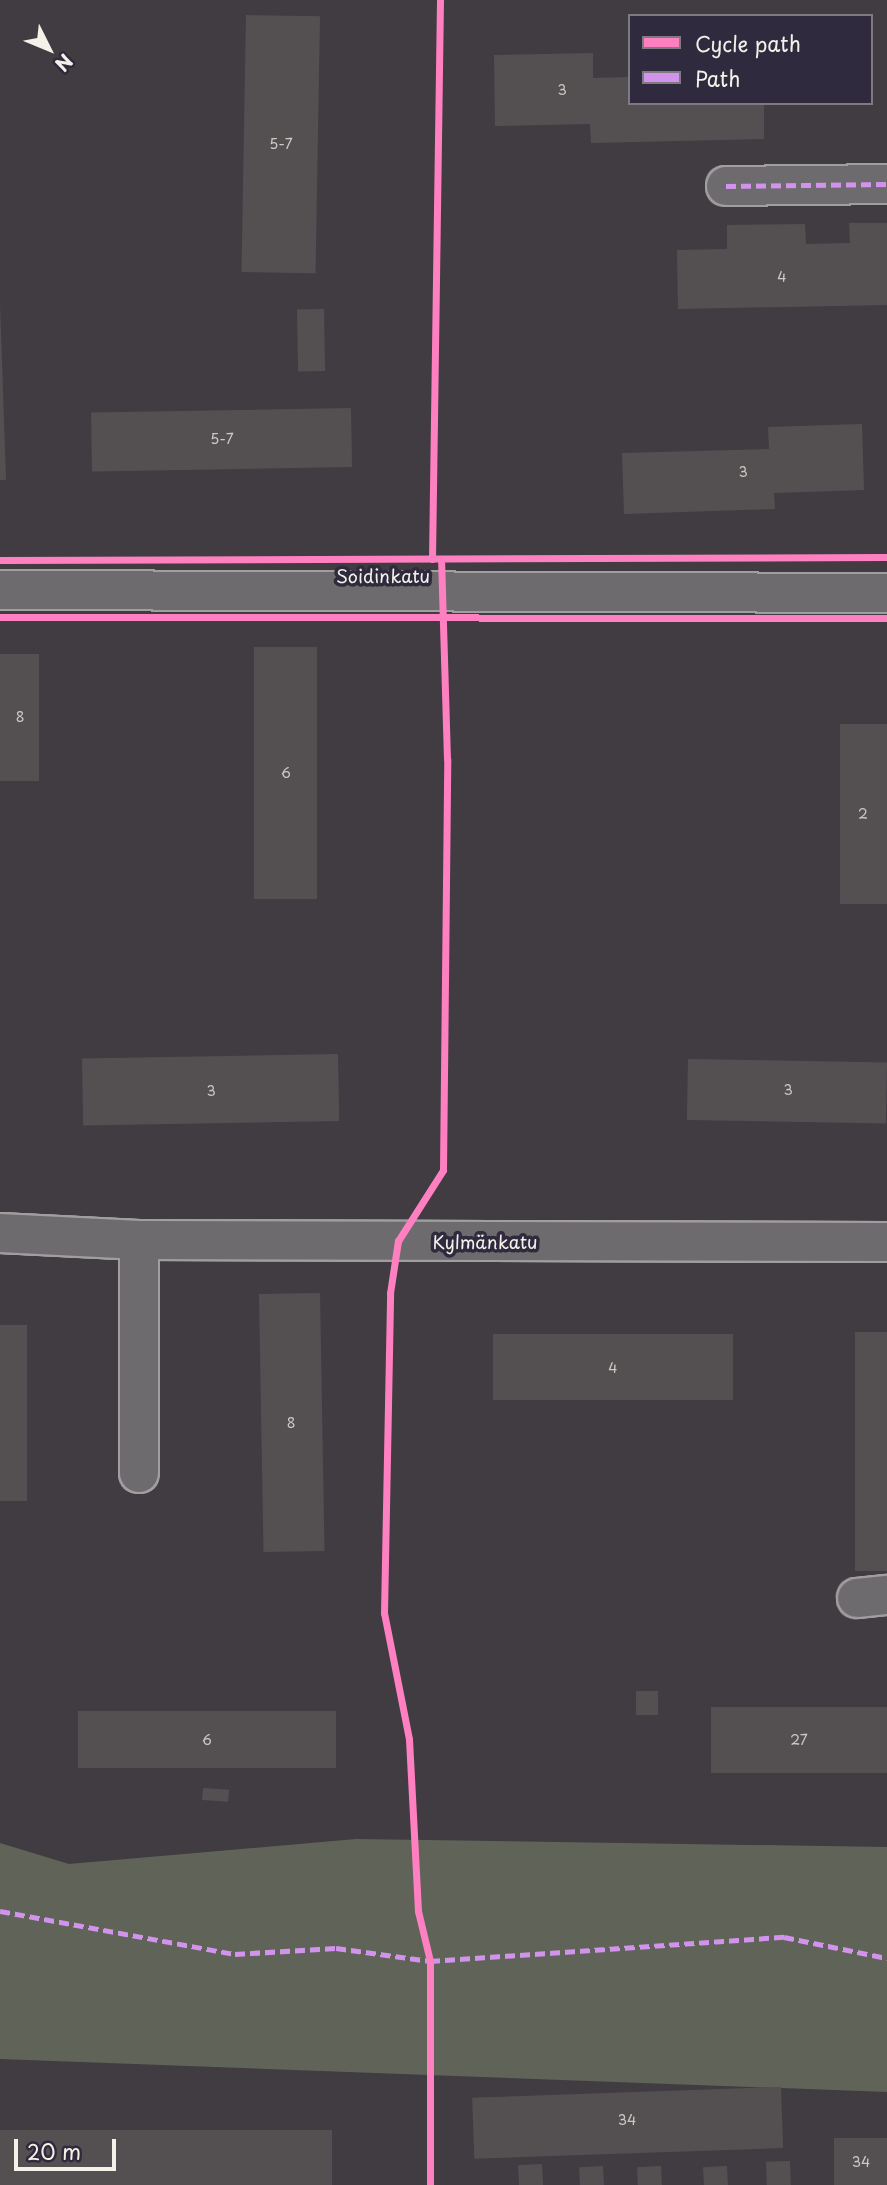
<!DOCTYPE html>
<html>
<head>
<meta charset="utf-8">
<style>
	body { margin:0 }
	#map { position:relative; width:887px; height:2185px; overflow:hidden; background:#403c42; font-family:"Playpen Sans",sans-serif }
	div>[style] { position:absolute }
	.green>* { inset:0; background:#606458 }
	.building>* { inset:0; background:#545052; transform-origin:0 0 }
	.roads { filter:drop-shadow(2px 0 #a19ea0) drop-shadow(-2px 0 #a19ea0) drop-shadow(0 2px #a19ea0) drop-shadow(0 -2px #a19ea0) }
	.minor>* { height:38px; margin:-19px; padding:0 19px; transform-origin:19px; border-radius:19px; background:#6e6b6e }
	.quiet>* { height:5px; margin-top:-2.5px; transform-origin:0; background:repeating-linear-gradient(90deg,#d193ec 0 10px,transparent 0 15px) }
	.cycleway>* { height:7px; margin:-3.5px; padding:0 3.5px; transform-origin:3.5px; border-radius:3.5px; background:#ff80c0 }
	span { translate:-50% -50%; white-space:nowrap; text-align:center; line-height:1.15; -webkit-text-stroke:7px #2f2a3d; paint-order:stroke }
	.number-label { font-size:14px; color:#ccc9c2 }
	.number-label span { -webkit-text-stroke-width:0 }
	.street-label { font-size:18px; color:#f4f1e8 }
	.legend { position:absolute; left:628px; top:14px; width:245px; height:91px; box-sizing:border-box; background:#2f2a3d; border:2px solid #7e7a81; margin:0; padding:9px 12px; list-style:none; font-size:21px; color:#f4f1e8 }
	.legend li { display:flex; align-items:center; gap:14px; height:35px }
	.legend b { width:35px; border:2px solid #7e7a81 }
	.north { position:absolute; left:14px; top:14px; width:70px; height:70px; -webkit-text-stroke:5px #2f2a3d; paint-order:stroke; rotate:133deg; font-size:19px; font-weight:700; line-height:28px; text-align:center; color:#f4f1e8 }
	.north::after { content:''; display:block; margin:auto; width:24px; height:32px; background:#f4f1e8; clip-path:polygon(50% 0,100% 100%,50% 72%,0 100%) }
	.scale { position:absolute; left:14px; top:2139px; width:102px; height:32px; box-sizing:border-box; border:4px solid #f4f1e8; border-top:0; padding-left:9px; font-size:21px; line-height:24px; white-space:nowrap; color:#f4f1e8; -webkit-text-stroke:5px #2f2a3d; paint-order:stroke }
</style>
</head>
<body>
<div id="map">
	<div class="green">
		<i style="clip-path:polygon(356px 1839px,887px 1847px,887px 2092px,0 2059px,0 1843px,69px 1864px)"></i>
	</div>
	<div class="building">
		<i style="left:246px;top:15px;width:74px;height:257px;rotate:1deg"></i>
		<i style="clip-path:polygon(593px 53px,593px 78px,630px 77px,630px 103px,764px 103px,764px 139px,591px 143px,590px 124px,495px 126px,494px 55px)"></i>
		<i style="clip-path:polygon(849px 223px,887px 223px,887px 305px,678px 309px,677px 250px,727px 249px,727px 225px,805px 224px,806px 244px,850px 243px)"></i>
		<i style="clip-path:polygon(0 303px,6px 480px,0 480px)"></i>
		<i style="left:324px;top:309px;width:62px;height:27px;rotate:89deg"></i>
		<i style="left:351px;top:408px;width:59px;height:260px;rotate:89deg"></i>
		<i style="clip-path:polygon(862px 424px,864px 490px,774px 493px,775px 509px,624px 514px,622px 453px,769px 449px,768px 427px)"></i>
		<i style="left:317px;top:647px;width:252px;height:63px;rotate:90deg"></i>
		<i style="left:0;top:654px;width:39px;height:127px"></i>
		<i style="left:840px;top:724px;width:47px;height:180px"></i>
		<i style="left:338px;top:1054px;width:67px;height:256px;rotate:89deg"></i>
		<i style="left:688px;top:1059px;width:199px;height:61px;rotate:1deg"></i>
		<i style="left:320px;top:1293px;width:258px;height:61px;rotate:89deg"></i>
		<i style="left:0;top:1325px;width:27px;height:176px"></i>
		<i style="left:855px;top:1332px;width:32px;height:239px"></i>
		<i style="left:733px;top:1334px;width:66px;height:240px;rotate:90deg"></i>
		<i style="left:658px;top:1691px;width:24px;height:22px;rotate:90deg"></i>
		<i style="left:711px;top:1707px;width:176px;height:66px"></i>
		<i style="left:78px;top:1711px;width:258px;height:57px"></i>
		<i style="left:203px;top:1788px;width:26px;height:12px;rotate:4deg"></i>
		<i style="left:781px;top:2087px;width:61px;height:309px;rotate:88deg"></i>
		<i style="left:332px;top:2130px;width:55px;height:332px;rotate:90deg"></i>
		<i style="left:887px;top:2138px;width:47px;height:53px;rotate:90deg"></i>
		<i style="left:790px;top:2161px;width:24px;height:24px;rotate:88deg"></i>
		<i style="left:542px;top:2164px;width:21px;height:24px;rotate:87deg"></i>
		<i style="left:603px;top:2166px;width:19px;height:24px;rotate:87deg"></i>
		<i style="left:661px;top:2166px;width:19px;height:24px;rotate:87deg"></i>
		<i style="left:727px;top:2166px;width:19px;height:24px;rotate:87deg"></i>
	</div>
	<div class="roads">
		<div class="minor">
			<i style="left:726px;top:186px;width:161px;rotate:-0.7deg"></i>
			<i style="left:0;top:590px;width:887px;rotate:0.19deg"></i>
			<i style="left:0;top:1233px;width:139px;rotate:2.9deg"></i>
			<i style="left:139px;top:1240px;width:748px;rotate:0.15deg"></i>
			<i style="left:139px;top:1473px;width:233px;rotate:-90deg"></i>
			<i style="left:857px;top:1598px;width:30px;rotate:-6deg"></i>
		</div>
	</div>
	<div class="quiet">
		<i style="left:726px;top:186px;width:161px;rotate:-0.7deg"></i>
		<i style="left:0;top:1911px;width:239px;rotate:10.4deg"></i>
		<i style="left:235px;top:1954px;width:101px;rotate:-3.4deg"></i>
		<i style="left:336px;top:1948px;width:95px;rotate:7.9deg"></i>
		<i style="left:430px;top:1961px;width:355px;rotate:-3.9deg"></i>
		<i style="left:784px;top:1937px;width:105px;rotate:11.5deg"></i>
	</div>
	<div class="cycleway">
		<i style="left:432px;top:559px;width:559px;rotate:-89.18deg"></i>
		<i style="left:0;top:560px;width:887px;rotate:-0.19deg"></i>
		<i style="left:0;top:617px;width:887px;rotate:0.06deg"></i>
		<i style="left:430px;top:2185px;width:224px;rotate:-90deg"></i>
		<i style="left:430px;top:1961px;width:51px;rotate:-103.5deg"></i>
		<i style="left:418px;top:1911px;width:172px;rotate:-93deg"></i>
		<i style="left:409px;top:1739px;width:128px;rotate:-101.2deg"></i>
		<i style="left:384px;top:1613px;width:320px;rotate:-88.9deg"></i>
		<i style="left:390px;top:1293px;width:53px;rotate:-81.3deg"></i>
		<i style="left:398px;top:1241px;width:84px;rotate:-57.6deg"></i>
		<i style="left:443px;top:1170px;width:411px;rotate:-89.4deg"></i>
		<i style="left:447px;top:759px;width:200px;rotate:-91.7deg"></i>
	</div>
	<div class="number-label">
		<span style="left:562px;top:90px">3</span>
		<span style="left:281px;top:144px">5-7</span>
		<span style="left:782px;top:277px">4</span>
		<span style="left:222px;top:439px">5-7</span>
		<span style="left:743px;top:472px">3</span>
		<span style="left:20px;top:717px">8</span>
		<span style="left:286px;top:773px">6</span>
		<span style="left:863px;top:814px">2</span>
		<span style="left:788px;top:1090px">3</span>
		<span style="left:211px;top:1091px">3</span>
		<span style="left:613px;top:1368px">4</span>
		<span style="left:291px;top:1423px">8</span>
		<span style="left:207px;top:1740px">6</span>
		<span style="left:799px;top:1740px">27</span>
		<span style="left:627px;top:2120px">34</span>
		<span style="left:861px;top:2162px">34</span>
	</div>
	<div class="street-label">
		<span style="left:383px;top:576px">Soidinkatu</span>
		<span style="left:485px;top:1242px">Kylmänkatu</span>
	</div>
	<ul class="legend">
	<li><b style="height:9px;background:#ff80c0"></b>Cycle path</li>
	<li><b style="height:9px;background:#d193ec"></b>Path</li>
	</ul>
	<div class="north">N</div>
	<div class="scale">20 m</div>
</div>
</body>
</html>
